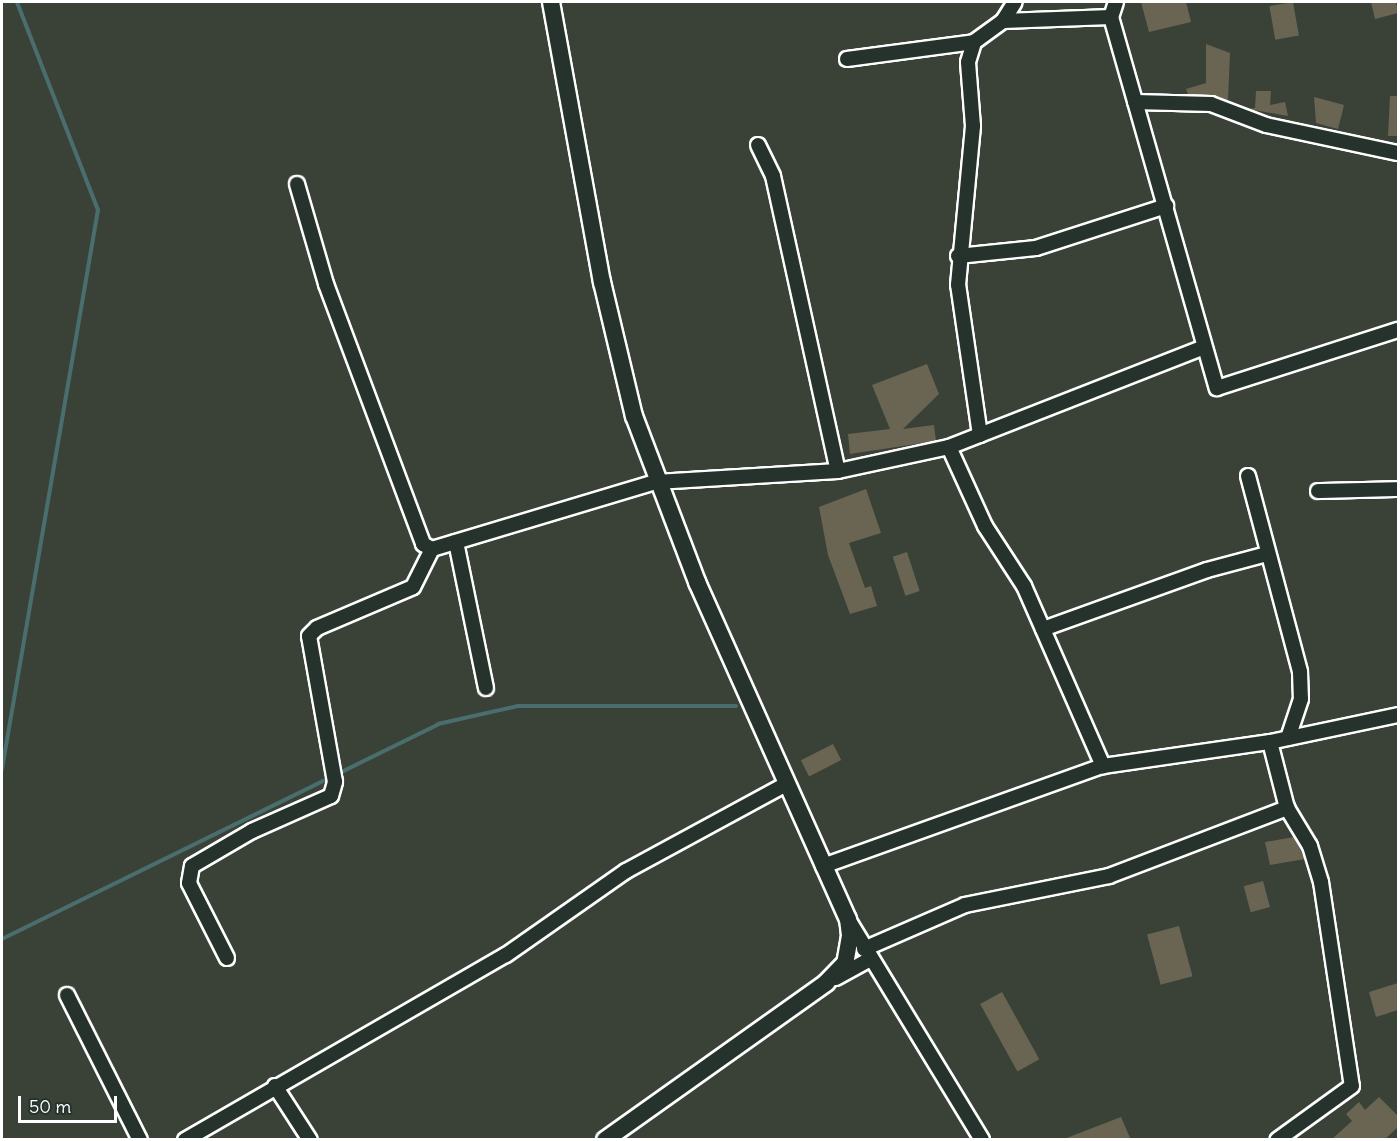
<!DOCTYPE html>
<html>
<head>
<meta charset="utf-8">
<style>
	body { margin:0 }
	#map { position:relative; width:1400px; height:1141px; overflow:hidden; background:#3a4238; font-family:Delius,sans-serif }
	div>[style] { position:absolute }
	.stream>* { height:4px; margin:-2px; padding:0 2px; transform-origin:2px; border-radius:2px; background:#4a6e6e }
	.building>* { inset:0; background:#696552; transform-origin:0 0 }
	.roads { filter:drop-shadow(2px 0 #fff) drop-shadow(-2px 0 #fff) drop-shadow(0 2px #fff) drop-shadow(0 -2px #fff) }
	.minor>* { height:14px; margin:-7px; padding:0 7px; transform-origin:7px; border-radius:7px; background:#26332d }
	.tertiary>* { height:16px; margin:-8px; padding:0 8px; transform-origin:8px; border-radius:8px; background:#26332d }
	span { translate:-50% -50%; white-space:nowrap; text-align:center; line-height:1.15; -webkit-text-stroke:5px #26332d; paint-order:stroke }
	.frame { position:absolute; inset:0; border:3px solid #fff; pointer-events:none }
	.scale { position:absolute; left:18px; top:1096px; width:99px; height:27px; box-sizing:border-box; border:3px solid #fff; border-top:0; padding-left:8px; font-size:18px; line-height:21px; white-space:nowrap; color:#fff; -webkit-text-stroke:4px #26332d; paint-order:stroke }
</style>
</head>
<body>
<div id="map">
	<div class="stream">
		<i style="left:2px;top:769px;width:567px;rotate:-80.26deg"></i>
		<i style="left:98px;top:210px;width:223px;rotate:-111.3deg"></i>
		<i style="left:2px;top:939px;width:486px;rotate:-26.2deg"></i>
		<i style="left:438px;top:724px;width:82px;rotate:-12.7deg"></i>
		<i style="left:518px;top:706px;width:218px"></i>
	</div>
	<div class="building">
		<i style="clip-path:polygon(1141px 2px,1186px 2px,1191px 22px,1149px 32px)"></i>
		<i style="left:1293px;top:2px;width:34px;height:24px;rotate:80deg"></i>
		<i style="clip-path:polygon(1371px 2px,1396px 2px,1398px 13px,1375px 19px)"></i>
		<i style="clip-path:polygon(1206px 44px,1230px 53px,1228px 100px,1188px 94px,1186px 89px,1206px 83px)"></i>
		<i style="clip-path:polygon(1256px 91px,1271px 91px,1270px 105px,1285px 102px,1288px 116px,1249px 109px,1255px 108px)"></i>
		<i style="clip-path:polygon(1390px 96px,1398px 96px,1398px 136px,1388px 136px)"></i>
		<i style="clip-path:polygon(1314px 97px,1344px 105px,1338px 129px,1316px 123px)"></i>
		<i style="clip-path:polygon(927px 364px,939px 394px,903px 429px,934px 425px,936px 441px,850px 454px,848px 434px,890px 429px,872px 385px)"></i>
		<i style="clip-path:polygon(866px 489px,881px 533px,849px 543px,865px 588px,871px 586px,877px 606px,850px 614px,828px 555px,819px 507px)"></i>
		<i style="left:907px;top:552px;width:41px;height:15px;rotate:72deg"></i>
		<i style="left:833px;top:744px;width:18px;height:36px;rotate:63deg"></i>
		<i style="clip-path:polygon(1294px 837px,1305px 859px,1270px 865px,1265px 842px)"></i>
		<i style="left:1263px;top:881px;width:27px;height:20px;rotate:75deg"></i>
		<i style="left:1179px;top:926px;width:52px;height:33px;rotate:75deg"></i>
		<i style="clip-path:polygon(1398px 983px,1398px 1010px,1376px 1017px,1369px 992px)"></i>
		<i style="left:1002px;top:992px;width:77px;height:25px;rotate:61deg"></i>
		<i style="clip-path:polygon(1379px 1097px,1398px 1116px,1398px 1127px,1384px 1140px,1331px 1140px,1352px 1121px,1346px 1114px,1359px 1102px,1365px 1110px)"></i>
		<i style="clip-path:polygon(1121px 1117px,1131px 1140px,1064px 1140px,1064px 1139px)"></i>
	</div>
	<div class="roads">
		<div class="minor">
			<i style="left:1116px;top:2px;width:16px;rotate:108deg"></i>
			<i style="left:1111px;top:17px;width:386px;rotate:74.1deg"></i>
			<i style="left:1217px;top:388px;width:190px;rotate:-17.8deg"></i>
			<i style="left:1003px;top:21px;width:108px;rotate:-2.1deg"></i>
			<i style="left:847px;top:59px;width:128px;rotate:-7.6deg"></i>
			<i style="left:1135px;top:102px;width:76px;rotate:1.5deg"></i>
			<i style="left:1211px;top:104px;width:59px;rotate:20.9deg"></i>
			<i style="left:1266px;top:125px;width:135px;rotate:12deg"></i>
			<i style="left:758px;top:145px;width:34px;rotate:64deg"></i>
			<i style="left:773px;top:176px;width:302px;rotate:77.6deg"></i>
			<i style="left:297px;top:184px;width:104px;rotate:73.8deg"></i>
			<i style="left:326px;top:284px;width:278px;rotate:69.5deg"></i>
			<i style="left:423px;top:544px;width:10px;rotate:29deg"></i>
			<i style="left:432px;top:549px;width:234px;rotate:-16.7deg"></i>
			<i style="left:656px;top:482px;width:182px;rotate:-3.5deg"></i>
			<i style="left:838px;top:471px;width:114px;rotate:-12.2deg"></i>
			<i style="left:949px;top:447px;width:274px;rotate:-21.4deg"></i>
			<i style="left:958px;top:256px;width:78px;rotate:-5.9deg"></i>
			<i style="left:1036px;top:248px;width:137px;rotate:-17.9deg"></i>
			<i style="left:980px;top:435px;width:152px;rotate:-98.3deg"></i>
			<i style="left:958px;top:285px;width:160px;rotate:-84.6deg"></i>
			<i style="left:973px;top:126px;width:64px;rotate:-94.5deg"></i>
			<i style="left:968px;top:62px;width:21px;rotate:-73deg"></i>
			<i style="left:974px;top:42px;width:36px;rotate:-36deg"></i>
			<i style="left:1003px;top:21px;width:22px;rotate:-58deg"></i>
			<i style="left:949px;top:447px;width:87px;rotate:65.5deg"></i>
			<i style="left:985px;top:526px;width:72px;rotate:57deg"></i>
			<i style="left:1024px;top:586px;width:197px;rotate:66.3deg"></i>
			<i style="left:1248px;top:476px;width:203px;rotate:75.1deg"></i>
			<i style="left:1300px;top:672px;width:27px;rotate:88deg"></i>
			<i style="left:1301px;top:699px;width:41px;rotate:108.4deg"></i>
			<i style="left:1318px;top:491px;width:80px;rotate:-1.4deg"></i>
			<i style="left:456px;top:542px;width:149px;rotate:78.4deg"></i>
			<i style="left:1043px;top:629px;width:174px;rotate:-19.8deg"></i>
			<i style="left:1207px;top:570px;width:62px;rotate:-14.9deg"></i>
			<i style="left:1270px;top:742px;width:68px;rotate:75.6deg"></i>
			<i style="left:1287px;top:808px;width:44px;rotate:58.8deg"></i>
			<i style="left:1310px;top:846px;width:38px;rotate:73deg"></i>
			<i style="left:1321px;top:882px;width:206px;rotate:81.4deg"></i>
			<i style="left:1352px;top:1086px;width:92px;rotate:144.2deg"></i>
			<i style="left:823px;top:866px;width:297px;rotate:-19.7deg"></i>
			<i style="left:1103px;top:766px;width:169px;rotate:-8.2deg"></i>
			<i style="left:1270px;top:742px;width:131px;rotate:-11.9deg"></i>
			<i style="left:849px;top:921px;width:256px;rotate:58.7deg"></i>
			<i style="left:864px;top:949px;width:110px;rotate:-23.5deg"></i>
			<i style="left:965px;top:905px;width:147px;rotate:-11.4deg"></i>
			<i style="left:1109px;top:876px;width:191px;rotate:-20.9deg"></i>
			<i style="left:227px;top:958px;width:84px;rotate:-116.9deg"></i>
			<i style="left:189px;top:883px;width:17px;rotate:-80deg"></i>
			<i style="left:192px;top:866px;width:69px;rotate:-30.3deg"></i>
			<i style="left:252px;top:831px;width:86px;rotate:-23.9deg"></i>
			<i style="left:331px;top:796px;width:15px;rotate:-74deg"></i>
			<i style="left:335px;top:782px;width:148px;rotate:-100.1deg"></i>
			<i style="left:309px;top:636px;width:11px;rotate:-45deg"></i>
			<i style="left:317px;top:628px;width:104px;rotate:-23.1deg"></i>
			<i style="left:413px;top:587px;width:42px;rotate:-63.4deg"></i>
			<i style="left:836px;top:978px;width:39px;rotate:-29deg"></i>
			<i style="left:67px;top:995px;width:162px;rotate:63.3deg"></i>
			<i style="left:275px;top:1086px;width:64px;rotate:57.1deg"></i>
			<i style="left:185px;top:1140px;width:370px;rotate:-30deg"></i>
			<i style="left:506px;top:955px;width:146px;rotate:-35deg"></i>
			<i style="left:626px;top:871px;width:182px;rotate:-28.5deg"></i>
		</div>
		<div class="tertiary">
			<i style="left:551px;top:2px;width:285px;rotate:79.7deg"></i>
			<i style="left:602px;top:282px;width:138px;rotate:76.6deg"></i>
			<i style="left:634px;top:416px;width:178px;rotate:69.2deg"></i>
			<i style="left:697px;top:582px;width:369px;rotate:65.9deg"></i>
			<i style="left:848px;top:919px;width:17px;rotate:83deg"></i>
			<i style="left:850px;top:936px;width:27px;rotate:100deg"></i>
			<i style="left:845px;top:963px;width:28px;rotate:134deg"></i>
			<i style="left:826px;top:983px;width:271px;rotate:144.6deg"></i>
		</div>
	</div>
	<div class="frame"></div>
	<div class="scale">50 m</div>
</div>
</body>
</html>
